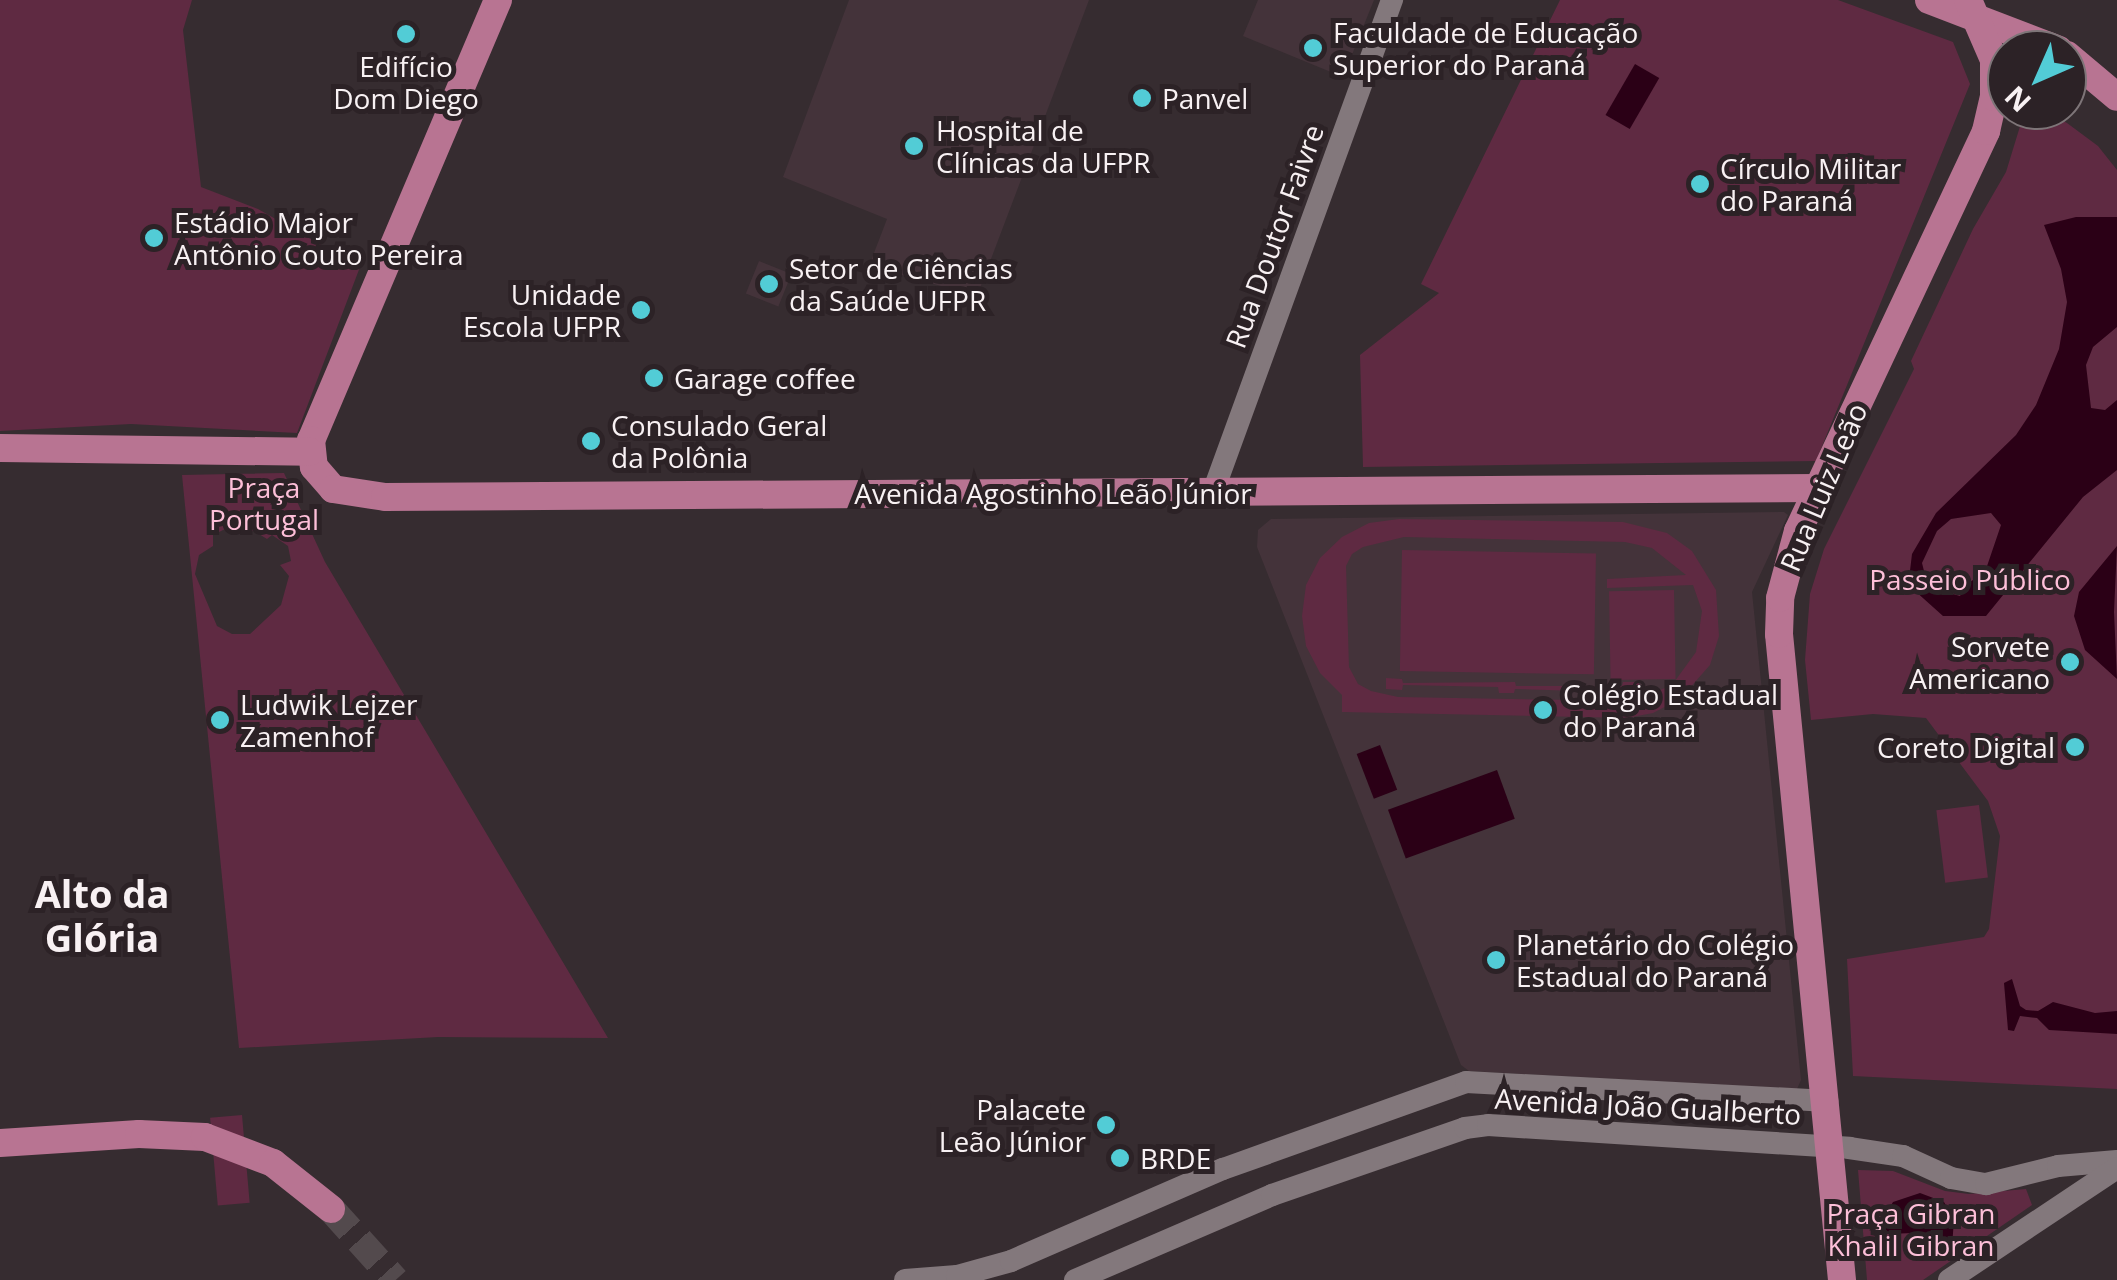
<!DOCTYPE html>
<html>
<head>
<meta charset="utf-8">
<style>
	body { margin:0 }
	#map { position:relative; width:2117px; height:1280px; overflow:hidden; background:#362c30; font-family:"Open Sans",sans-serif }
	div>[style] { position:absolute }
	.built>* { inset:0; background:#44333a; transform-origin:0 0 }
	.green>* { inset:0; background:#5f2a42; transform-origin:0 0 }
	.water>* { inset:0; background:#2b0016; transform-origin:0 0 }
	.major-tunnel>* { height:28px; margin-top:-14px; transform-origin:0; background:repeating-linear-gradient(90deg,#534a4d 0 28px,transparent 0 42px) }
	.minor>* { height:22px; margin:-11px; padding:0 11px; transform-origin:11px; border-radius:11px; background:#83787c }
	.major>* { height:28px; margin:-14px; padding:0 14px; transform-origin:14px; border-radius:14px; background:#b87492 }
	.dots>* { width:28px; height:28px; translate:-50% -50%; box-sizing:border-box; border:5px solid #2c2226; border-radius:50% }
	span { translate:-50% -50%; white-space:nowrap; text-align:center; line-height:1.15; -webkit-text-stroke:10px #2c2226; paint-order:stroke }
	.poi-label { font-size:28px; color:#f8f1f3 }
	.left { translate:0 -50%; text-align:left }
	.right { translate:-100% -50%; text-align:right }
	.street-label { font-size:28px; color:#f8f1f3 }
	.park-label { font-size:28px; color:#fdbfd8 }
	.district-label { font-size:38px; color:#f8f1f3; font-weight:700 }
	.north { position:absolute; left:1987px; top:30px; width:100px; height:100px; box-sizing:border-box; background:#2c2226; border:2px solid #7e7578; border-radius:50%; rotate:225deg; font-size:28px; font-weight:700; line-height:40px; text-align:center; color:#f8f1f3 }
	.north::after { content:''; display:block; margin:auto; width:35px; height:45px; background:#52ccd6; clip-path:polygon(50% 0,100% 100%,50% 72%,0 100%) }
</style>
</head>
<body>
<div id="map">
	<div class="built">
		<i style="clip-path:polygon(849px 0,1089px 0,977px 296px,869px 266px,887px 219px,783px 177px)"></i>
		<i style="clip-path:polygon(1258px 0,1374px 0,1343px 77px,1243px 36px)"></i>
		<i style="left:759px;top:261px;width:35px;height:35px;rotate:22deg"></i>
		<i style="clip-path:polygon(1784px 512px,1788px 515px,1752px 592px,1801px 1080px,1797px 1089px,1469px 1071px,1461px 1065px,1257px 547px,1258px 530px,1271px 519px)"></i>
	</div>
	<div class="green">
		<i style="clip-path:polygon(0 0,192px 0,183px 30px,201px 187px,258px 209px,360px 267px,297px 433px,131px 424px,0 431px)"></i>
		<i style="clip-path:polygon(1560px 0,1838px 0,1953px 42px,1970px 84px,1816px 461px,1363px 467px,1360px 355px,1439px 293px,1421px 284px)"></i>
		<i style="clip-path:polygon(2025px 110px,2043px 110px,2067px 123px,2098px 146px,2117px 170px,2117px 1089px,1853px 1076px,1847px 959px,1984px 937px,1989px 929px,2000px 836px,1988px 801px,1926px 718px,1873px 714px,1811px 720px,1805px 660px,1810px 594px,1824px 549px,1914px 369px,1911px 361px,1973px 229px,2006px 172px)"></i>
		<i style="clip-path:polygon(evenodd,284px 473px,325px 562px,608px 1038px,438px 1037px,239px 1048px,182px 475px,284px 473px,225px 529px,254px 531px,267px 539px,272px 535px,288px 546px,291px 561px,280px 565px,289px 576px,281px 605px,250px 634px,232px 634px,217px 626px,195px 574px,199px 555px,213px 546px,213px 535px,225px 529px)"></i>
		<i style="clip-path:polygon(evenodd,1399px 519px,1623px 522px,1667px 533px,1692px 551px,1716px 590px,1719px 636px,1710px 665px,1680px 699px,1653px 713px,1627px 718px,1342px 712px,1342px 695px,1320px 673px,1306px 646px,1302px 616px,1306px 585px,1320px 558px,1342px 537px,1369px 523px,1399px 519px,1404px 537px,1625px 542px,1652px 548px,1686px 575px,1607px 579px,1607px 588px,1693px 585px,1702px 611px,1696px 652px,1672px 685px,1634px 701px,1398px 697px,1371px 691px,1358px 684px,1349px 667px,1346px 566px,1352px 554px,1363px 547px,1404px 537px)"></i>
		<i style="left:1402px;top:550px;width:194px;height:121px;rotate:1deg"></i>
		<i style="left:1674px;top:590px;width:89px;height:65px;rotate:89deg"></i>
		<i style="clip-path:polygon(1386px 678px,1402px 679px,1403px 683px,1515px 682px,1516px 686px,1622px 686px,1623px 682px,1639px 682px,1639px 693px,1515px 689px,1514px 693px,1499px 693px,1498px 687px,1403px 685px,1402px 690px,1386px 689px)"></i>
		<i style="left:1979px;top:805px;width:73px;height:43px;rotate:83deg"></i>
		<i style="left:242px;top:1115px;width:88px;height:32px;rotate:85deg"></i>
		<i style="clip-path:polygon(1858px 1170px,1893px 1171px,1945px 1191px,1969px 1194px,2026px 1189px,2032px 1205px,1923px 1280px,1867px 1280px)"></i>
	</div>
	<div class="water">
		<i style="left:1635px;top:64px;width:28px;height:59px;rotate:30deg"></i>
		<i style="clip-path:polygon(evenodd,2076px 217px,2117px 217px,2117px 327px,2093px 347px,2086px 365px,2091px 408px,2105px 410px,2117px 400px,2117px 470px,2083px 497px,1986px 616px,1943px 616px,1914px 590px,1909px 579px,1912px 554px,1936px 513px,2016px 435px,2036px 405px,2059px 349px,2067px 302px,2061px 269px,2044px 225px,2076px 217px,1991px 513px,2001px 525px,1985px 572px,1967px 584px,1960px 596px,1928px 587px,1922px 563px,1937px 531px,1951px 519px,1991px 513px)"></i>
		<i style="clip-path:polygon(2117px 546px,2114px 612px,2117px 679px,2085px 650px,2074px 616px,2079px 592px)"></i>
		<i style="left:1380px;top:745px;width:48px;height:25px;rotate:69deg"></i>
		<i style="left:1497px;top:770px;width:52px;height:116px;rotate:70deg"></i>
		<i style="clip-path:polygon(2012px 979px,2020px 1006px,2026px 1010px,2038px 1011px,2053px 1002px,2095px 1013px,2117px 1011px,2117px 1034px,2049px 1030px,2037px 1018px,2020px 1016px,2014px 1031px,2008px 1030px,2004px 983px)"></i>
		<i style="clip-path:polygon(1920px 1193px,1944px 1202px,1954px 1219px,1952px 1247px,1934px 1260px,1916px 1261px,1914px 1233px,1886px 1234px,1886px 1214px,1893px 1202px)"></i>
	</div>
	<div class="major-tunnel">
		<i style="left:331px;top:1209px;width:96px;rotate:48deg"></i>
	</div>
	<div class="minor">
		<i style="left:1213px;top:492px;width:524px;rotate:-70.01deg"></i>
		<i style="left:905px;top:1280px;width:52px;rotate:-4.4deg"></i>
		<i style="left:957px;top:1276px;width:56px;rotate:-15.5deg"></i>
		<i style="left:1011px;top:1261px;width:231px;rotate:-23.5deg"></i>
		<i style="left:1223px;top:1169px;width:258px;rotate:-19.7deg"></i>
		<i style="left:1466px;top:1082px;width:362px;rotate:3deg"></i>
		<i style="left:1075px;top:1280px;width:215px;rotate:-23.3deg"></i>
		<i style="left:1272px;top:1195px;width:204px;rotate:-19.1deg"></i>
		<i style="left:1465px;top:1128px;width:23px;rotate:-7deg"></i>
		<i style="left:1488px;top:1125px;width:362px;rotate:3.6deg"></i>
		<i style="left:1849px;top:1148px;width:55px;rotate:8.4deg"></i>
		<i style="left:1903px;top:1156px;width:53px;rotate:24.6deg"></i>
		<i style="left:1951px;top:1178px;width:36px;rotate:10deg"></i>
		<i style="left:1986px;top:1184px;width:74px;rotate:-14deg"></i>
		<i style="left:2058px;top:1166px;width:59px;rotate:-4.8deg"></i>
		<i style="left:1949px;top:1280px;width:202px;rotate:-33.7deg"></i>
	</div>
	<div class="major">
		<i style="left:498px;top:0;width:478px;rotate:113deg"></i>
		<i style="left:311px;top:440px;width:27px;rotate:84deg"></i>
		<i style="left:314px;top:467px;width:29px;rotate:49deg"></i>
		<i style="left:333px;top:489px;width:53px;rotate:8.7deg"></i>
		<i style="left:385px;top:497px;width:1433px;rotate:-0.36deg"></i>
		<i style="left:1929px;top:0;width:139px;rotate:21deg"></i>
		<i style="left:2067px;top:55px;width:65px;rotate:40deg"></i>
		<i style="left:0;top:448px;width:310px;rotate:0.7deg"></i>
		<i style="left:0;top:1143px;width:139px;rotate:-3.7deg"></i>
		<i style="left:139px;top:1134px;width:66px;rotate:2.6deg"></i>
		<i style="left:205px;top:1137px;width:73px;rotate:20.9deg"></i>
		<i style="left:273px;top:1163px;width:74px;rotate:38.4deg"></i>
		<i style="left:1842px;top:1280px;width:649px;rotate:-95.57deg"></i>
		<i style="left:1779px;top:634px;width:36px;rotate:-88deg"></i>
		<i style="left:1780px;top:598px;width:69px;rotate:-75deg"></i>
		<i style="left:1798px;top:531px;width:442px;rotate:-64.8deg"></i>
		<i style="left:1986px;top:131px;width:35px;rotate:-77deg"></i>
		<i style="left:1994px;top:97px;width:37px;rotate:-90deg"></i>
		<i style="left:1994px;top:60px;width:65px;rotate:-113.4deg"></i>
	</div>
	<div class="dots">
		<i style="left:406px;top:34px;background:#52ccd6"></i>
		<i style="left:1313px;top:48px;background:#52ccd6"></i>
		<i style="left:1142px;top:98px;background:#52ccd6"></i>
		<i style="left:914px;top:146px;background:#52ccd6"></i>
		<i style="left:1700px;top:184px;background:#52ccd6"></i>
		<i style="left:154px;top:238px;background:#52ccd6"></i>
		<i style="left:769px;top:284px;background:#52ccd6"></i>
		<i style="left:641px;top:310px;background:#52ccd6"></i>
		<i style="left:654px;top:378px;background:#52ccd6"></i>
		<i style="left:591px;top:441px;background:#52ccd6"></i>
		<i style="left:2070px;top:662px;background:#52ccd6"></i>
		<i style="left:1543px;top:710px;background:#52ccd6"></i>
		<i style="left:220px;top:720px;background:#52ccd6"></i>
		<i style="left:2075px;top:747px;background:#52ccd6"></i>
		<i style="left:1496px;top:960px;background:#52ccd6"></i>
		<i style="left:1106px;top:1125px;background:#52ccd6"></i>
		<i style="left:1120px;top:1158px;background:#52ccd6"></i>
	</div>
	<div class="poi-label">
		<span class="left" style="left:1333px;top:48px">Faculdade de Educação<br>Superior do Paraná</span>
		<span style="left:406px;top:82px">Edifício<br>Dom Diego</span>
		<span class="left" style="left:1162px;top:98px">Panvel</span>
		<span class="left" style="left:936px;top:146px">Hospital de<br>Clínicas da UFPR</span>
		<span class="left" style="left:1720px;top:184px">Círculo Militar<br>do Paraná</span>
		<span class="left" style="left:174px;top:238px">Estádio Major<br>Antônio Couto Pereira</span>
		<span class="left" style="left:789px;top:284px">Setor de Ciências<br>da Saúde UFPR</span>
		<span class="right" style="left:621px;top:310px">Unidade<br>Escola UFPR</span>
		<span class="left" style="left:674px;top:378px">Garage coffee</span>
		<span class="left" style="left:611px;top:441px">Consulado Geral<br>da Polônia</span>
		<span class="right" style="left:2050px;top:662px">Sorvete<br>Americano</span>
		<span class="left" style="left:1563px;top:710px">Colégio Estadual<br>do Paraná</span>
		<span class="left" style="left:240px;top:720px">Ludwik Lejzer<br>Zamenhof</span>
		<span class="right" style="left:2055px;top:747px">Coreto Digital</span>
		<span class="left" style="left:1516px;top:960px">Planetário do Colégio<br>Estadual do Paraná</span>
		<span class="right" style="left:1086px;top:1125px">Palacete<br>Leão Júnior</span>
		<span class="left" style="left:1140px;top:1158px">BRDE</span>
	</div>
	<div class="street-label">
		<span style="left:1274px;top:236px;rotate:-70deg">Rua Doutor Faivre</span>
		<span style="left:1823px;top:487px;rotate:-67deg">Rua Luiz Leão</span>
		<span style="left:1053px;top:493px">Avenida Agostinho Leão Júnior</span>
		<span style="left:1648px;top:1106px;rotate:3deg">Avenida João Gualberto</span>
	</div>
	<div class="park-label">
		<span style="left:264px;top:503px">Praça<br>Portugal</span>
		<span style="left:1970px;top:579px">Passeio Público</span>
		<span style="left:1911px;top:1229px">Praça Gibran<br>Khalil Gibran</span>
	</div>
	<div class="district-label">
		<span style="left:102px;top:916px">Alto da<br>Glória</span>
	</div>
	<div class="north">N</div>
</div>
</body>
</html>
